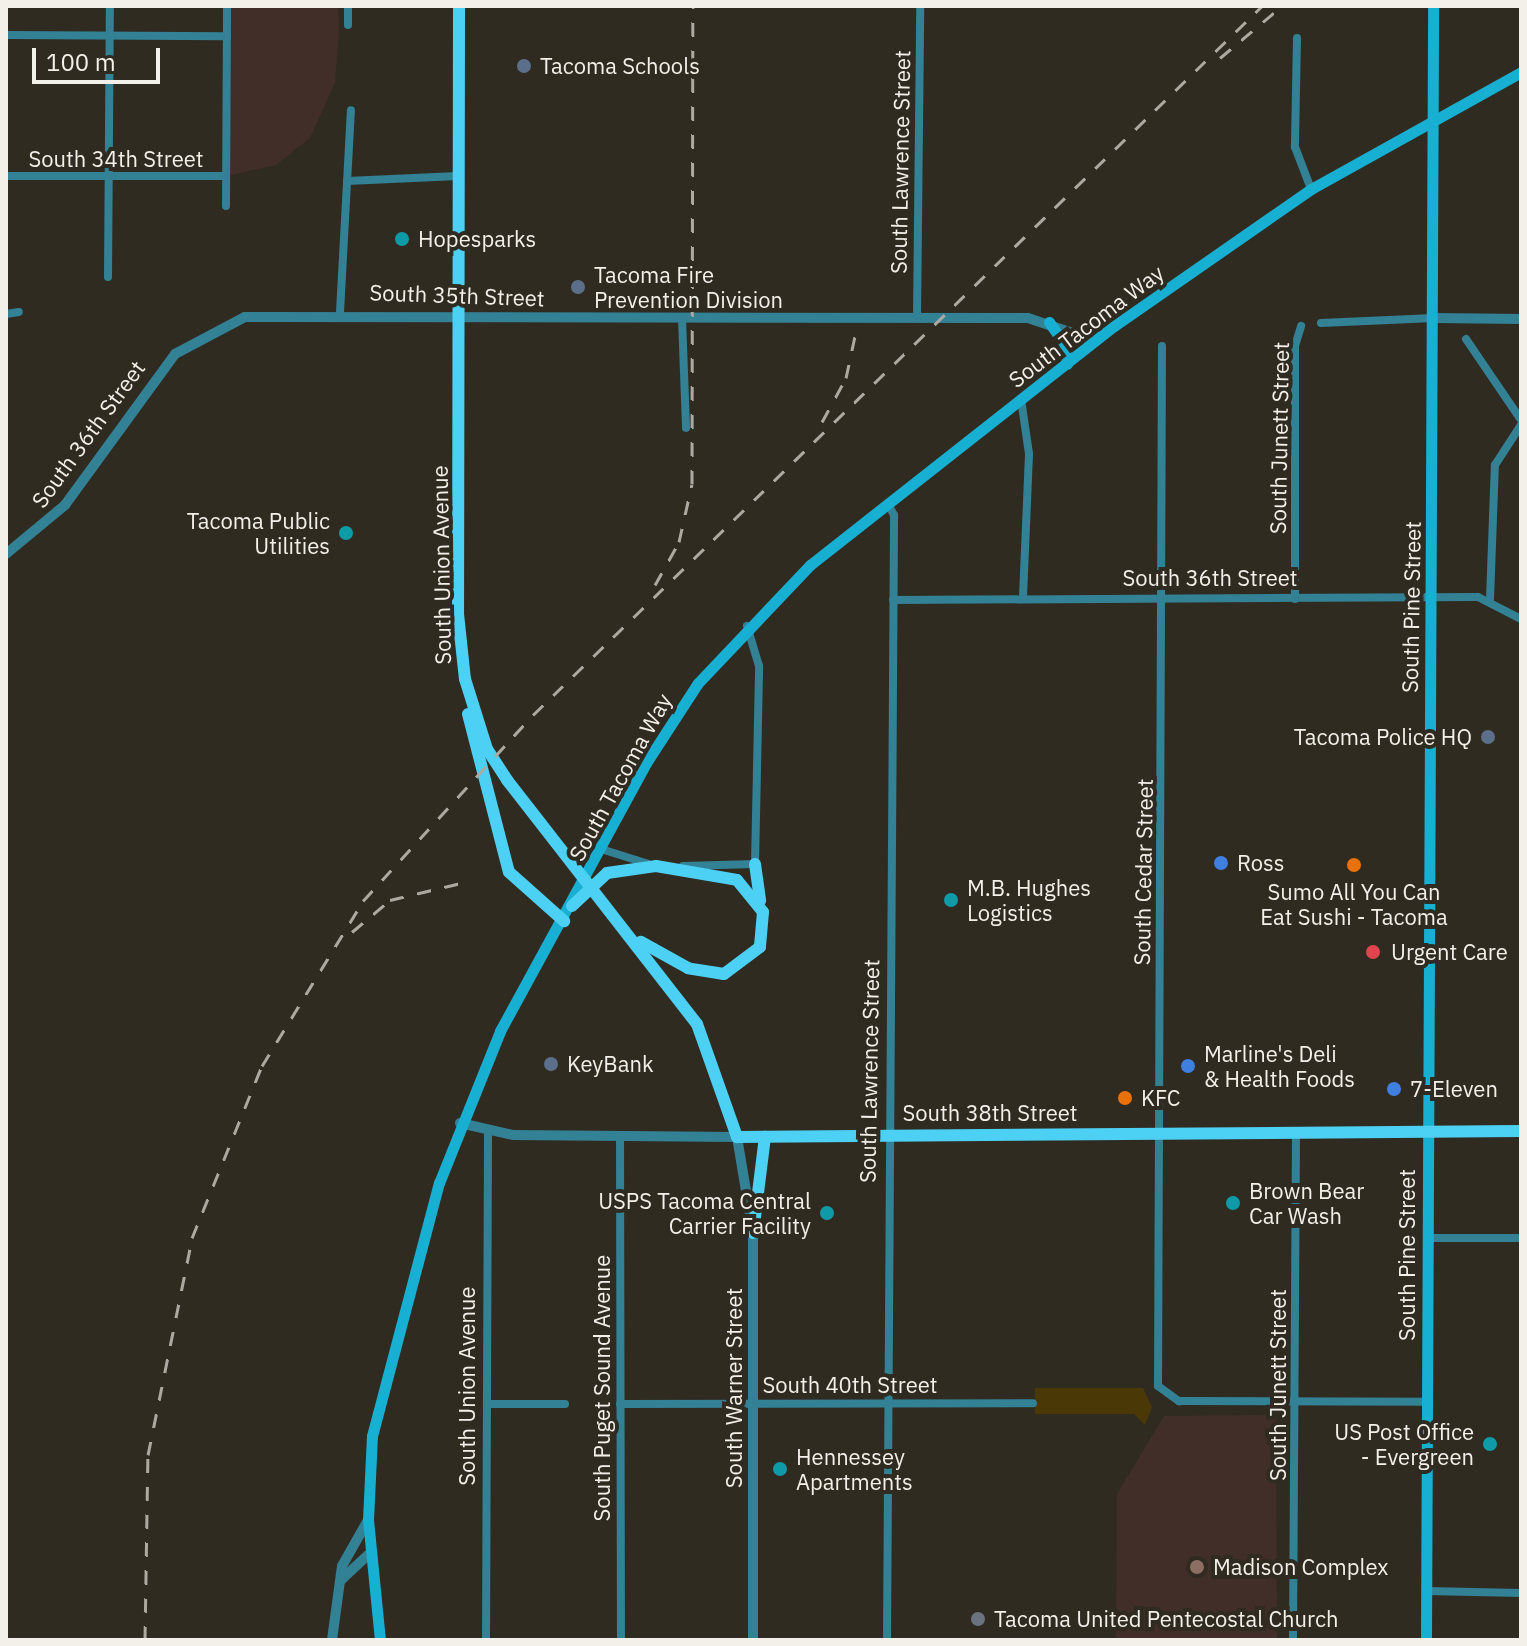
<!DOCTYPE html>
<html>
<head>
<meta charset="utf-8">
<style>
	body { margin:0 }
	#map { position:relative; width:1527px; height:1646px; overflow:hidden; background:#302b21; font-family:"IBM Plex Sans",sans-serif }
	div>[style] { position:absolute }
	.education>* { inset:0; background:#412e28 }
	.green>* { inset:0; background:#4a3806 }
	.minor>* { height:8px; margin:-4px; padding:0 4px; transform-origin:4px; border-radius:4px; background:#338195 }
	.tertiary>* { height:10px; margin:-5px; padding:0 5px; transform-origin:5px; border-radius:5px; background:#338195 }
	.secondary>* { height:11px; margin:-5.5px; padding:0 5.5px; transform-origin:5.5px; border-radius:5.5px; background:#18b0d2 }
	.primary>* { height:12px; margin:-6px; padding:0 6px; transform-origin:6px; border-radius:6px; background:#4cd1f4 }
	.rail>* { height:3px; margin-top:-1.5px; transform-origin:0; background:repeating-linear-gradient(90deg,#ada9a1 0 14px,transparent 0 28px) }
	.dots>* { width:22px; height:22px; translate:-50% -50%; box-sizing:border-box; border:4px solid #302b21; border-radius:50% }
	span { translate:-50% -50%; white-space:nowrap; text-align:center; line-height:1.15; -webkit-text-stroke:8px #302b21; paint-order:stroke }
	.poi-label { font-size:22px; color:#f3f0e9 }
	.left { translate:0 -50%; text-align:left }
	.right { translate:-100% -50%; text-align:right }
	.street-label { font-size:22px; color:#f3f0e9 }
	.frame { position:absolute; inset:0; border:8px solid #f3f0e9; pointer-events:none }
	.scale { position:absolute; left:32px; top:48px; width:128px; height:36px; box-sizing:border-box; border:4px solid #f3f0e9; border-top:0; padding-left:10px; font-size:24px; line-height:28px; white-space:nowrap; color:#f3f0e9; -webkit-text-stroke:6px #302b21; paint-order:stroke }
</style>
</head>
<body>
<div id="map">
	<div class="education">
		<i style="clip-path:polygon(227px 6px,338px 6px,339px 30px,335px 83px,310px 138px,276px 165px,226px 176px)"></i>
		<i style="clip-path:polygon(1276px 1415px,1277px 1640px,1116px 1640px,1117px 1494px,1164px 1416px)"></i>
	</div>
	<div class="green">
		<i style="clip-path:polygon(1035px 1388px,1143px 1388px,1152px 1407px,1145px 1425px,1134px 1414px,1035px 1414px)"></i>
	</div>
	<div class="minor">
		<i style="left:348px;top:6px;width:19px;rotate:90deg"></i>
		<i style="left:6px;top:35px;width:221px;rotate:0.3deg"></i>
		<i style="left:1297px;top:38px;width:109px;rotate:91.1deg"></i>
		<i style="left:1295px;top:147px;width:45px;rotate:69.1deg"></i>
		<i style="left:6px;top:176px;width:220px"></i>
		<i style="left:347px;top:181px;width:111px;rotate:-2.6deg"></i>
		<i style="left:226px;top:206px;width:200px;rotate:-89.7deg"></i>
		<i style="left:108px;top:277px;width:271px;rotate:-89.6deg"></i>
		<i style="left:340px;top:312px;width:202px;rotate:-86.9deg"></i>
		<i style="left:6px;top:314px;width:13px;rotate:-9deg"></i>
		<i style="left:682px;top:318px;width:110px;rotate:87.9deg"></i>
		<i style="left:917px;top:318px;width:312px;rotate:-89.4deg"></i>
		<i style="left:1321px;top:323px;width:113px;rotate:-2.5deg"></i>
		<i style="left:1466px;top:339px;width:98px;rotate:55.8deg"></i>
		<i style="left:1162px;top:346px;width:1040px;rotate:90.22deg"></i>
		<i style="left:1158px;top:1386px;width:26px;rotate:36deg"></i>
		<i style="left:1179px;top:1401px;width:248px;rotate:0.2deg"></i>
		<i style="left:1021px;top:399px;width:56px;rotate:81.7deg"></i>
		<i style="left:1029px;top:454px;width:145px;rotate:92.4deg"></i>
		<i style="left:1295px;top:599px;width:253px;rotate:-90deg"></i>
		<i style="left:1295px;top:346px;width:21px;rotate:-73deg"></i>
		<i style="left:1490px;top:599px;width:134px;rotate:-87.9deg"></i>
		<i style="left:1495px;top:465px;width:48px;rotate:-57deg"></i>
		<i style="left:893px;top:600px;width:585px;rotate:-0.29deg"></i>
		<i style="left:1478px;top:597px;width:48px;rotate:27.1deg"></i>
		<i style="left:601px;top:849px;width:50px;rotate:17.4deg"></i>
		<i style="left:683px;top:866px;width:72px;rotate:-1.6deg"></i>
		<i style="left:755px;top:864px;width:198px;rotate:-88.8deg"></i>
		<i style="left:759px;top:666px;width:42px;rotate:-106.7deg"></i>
		<i style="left:620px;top:1135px;width:505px;rotate:89.89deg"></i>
		<i style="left:1427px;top:1238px;width:94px"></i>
		<i style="left:487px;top:1404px;width:78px"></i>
		<i style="left:620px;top:1404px;width:413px;rotate:-0.1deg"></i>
		<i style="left:1426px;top:1591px;width:95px;rotate:1.2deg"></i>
		<i style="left:486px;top:1640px;width:509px;rotate:-89.77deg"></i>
		<i style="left:887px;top:1640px;width:1125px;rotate:-89.64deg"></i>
		<i style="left:894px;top:515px;width:13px;rotate:-119deg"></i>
		<i style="left:1293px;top:1640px;width:509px;rotate:-89.66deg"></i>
	</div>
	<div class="tertiary">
		<i style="left:1434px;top:318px;width:87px;rotate:0.7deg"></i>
		<i style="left:6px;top:554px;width:77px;rotate:-39.7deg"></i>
		<i style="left:65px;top:505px;width:187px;rotate:-53.9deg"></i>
		<i style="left:175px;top:354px;width:79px;rotate:-27.9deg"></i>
		<i style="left:245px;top:317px;width:783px;rotate:0.07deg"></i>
		<i style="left:1028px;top:318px;width:72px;rotate:18.7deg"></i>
		<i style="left:460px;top:1123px;width:54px;rotate:12.8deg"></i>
		<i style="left:513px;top:1135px;width:224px;rotate:0.5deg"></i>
		<i style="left:737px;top:1137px;width:97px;rotate:80.5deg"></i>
		<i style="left:753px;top:1233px;width:407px;rotate:90deg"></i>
		<i style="left:341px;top:1580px;width:41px;rotate:-43deg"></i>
		<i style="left:332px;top:1640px;width:75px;rotate:-82.3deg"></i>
		<i style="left:342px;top:1566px;width:53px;rotate:-60.5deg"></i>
	</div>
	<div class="secondary">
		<i style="left:1049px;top:322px;width:28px;rotate:55deg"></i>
		<i style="left:1065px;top:345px;width:19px;rotate:84deg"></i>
		<i style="left:380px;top:1640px;width:121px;rotate:-95.7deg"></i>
		<i style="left:368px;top:1520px;width:84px;rotate:-87.3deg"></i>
		<i style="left:372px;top:1436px;width:262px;rotate:-75.2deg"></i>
		<i style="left:439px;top:1183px;width:164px;rotate:-68.1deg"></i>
		<i style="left:500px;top:1031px;width:305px;rotate:-61.4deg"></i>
		<i style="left:646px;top:763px;width:95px;rotate:-57deg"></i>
		<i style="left:698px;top:683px;width:163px;rotate:-46.5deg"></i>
		<i style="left:810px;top:565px;width:387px;rotate:-38.2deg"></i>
		<i style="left:1114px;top:326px;width:240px;rotate:-34.8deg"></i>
		<i style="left:1311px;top:189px;width:240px;rotate:-29.1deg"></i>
		<i style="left:1426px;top:1640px;width:1634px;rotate:-89.75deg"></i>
	</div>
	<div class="primary">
		<i style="left:459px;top:6px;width:608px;rotate:90.09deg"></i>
		<i style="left:458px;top:614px;width:65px;rotate:83.9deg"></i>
		<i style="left:465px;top:679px;width:73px;rotate:72.6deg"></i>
		<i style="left:487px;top:749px;width:37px;rotate:57deg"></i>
		<i style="left:507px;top:780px;width:309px;rotate:52.1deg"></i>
		<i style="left:697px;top:1024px;width:120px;rotate:70.5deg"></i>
		<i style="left:737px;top:1137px;width:784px;rotate:-0.44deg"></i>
		<i style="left:468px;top:714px;width:163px;rotate:75.5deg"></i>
		<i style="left:509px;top:872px;width:74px;rotate:41.7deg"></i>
		<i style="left:755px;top:864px;width:37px;rotate:82deg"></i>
		<i style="left:572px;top:906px;width:48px;rotate:-43.3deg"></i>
		<i style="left:607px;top:873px;width:49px;rotate:-8.1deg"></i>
		<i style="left:656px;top:866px;width:82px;rotate:9.8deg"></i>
		<i style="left:737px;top:880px;width:41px;rotate:50.9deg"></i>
		<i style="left:763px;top:912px;width:35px;rotate:95deg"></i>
		<i style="left:760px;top:947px;width:45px;rotate:143.1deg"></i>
		<i style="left:724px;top:974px;width:36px;rotate:-171deg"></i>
		<i style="left:688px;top:968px;width:54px;rotate:-151deg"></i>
		<i style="left:753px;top:1233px;width:97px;rotate:-82.9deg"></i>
	</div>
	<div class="rail">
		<i style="left:1220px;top:58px;width:81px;rotate:-40deg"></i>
		<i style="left:822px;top:422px;width:50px;rotate:-61.4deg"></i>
		<i style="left:846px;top:378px;width:43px;rotate:-77.9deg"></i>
		<i style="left:655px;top:585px;width:49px;rotate:-60.8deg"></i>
		<i style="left:679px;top:542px;width:59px;rotate:-77.4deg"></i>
		<i style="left:692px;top:484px;width:478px;rotate:-89.9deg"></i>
		<i style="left:352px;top:932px;width:50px;rotate:-40.1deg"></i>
		<i style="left:390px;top:900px;width:73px;rotate:-13.5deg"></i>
		<i style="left:145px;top:1640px;width:185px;rotate:-89.1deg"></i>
		<i style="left:148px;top:1455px;width:221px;rotate:-78.5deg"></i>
		<i style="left:192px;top:1238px;width:186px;rotate:-67.9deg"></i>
		<i style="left:262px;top:1066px;width:193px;rotate:-58.5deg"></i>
		<i style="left:363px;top:901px;width:252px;rotate:-47.6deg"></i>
		<i style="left:533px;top:715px;width:1017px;rotate:-44.2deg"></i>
	</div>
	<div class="dots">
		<i style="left:524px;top:66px;background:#5c6f8a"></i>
		<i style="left:402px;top:239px;background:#0f9aa8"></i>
		<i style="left:578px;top:287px;background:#5c6f8a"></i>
		<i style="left:346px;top:533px;background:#0f9aa8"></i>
		<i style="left:1488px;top:737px;background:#5c6f8a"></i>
		<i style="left:1221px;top:863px;background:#3f7fe0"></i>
		<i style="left:1354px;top:865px;background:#e8710a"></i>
		<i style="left:951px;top:900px;background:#0f9aa8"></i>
		<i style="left:1373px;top:952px;background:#e0444e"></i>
		<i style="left:551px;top:1064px;background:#5c6f8a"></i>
		<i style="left:1188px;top:1066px;background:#3f7fe0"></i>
		<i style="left:1394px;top:1089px;background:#3f7fe0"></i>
		<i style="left:1125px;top:1098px;background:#e8710a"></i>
		<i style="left:1233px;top:1203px;background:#0f9aa8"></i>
		<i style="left:827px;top:1213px;background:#0f9aa8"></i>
		<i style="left:1490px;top:1444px;background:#0f9aa8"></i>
		<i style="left:780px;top:1469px;background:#0f9aa8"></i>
		<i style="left:1197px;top:1567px;background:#8d6e63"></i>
		<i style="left:978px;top:1619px;background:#6b7280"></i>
	</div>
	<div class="poi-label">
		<span class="left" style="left:540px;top:66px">Tacoma Schools</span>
		<span class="left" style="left:418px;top:239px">Hopesparks</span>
		<span class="left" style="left:594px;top:287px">Tacoma Fire<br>Prevention Division</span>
		<span class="right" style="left:330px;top:533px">Tacoma Public<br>Utilities</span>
		<span class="right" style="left:1472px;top:737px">Tacoma Police HQ</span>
		<span class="left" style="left:1237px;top:863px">Ross</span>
		<span class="left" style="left:967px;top:900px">M.B. Hughes<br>Logistics</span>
		<span style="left:1354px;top:904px">Sumo All You Can<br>Eat Sushi - Tacoma</span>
		<span class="left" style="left:1391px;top:952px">Urgent Care</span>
		<span class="left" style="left:1204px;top:1066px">Marline's Deli<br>&amp; Health Foods</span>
		<span class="left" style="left:567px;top:1064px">KeyBank</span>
		<span class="left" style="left:1410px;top:1089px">7-Eleven</span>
		<span class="left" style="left:1141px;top:1098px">KFC</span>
		<span class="left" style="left:1249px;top:1203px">Brown Bear<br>Car Wash</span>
		<span class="right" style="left:811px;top:1213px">USPS Tacoma Central<br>Carrier Facility</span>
		<span class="right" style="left:1474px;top:1444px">US Post Office<br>- Evergreen</span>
		<span class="left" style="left:796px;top:1469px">Hennessey<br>Apartments</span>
		<span class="left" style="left:1213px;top:1567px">Madison Complex</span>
		<span class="left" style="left:994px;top:1619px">Tacoma United Pentecostal Church</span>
	</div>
	<div class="street-label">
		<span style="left:116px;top:159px">South 34th Street</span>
		<span style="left:900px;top:162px;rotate:-89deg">South Lawrence Street</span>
		<span style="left:457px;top:295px;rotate:2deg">South 35th Street</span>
		<span style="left:1086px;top:326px;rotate:-37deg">South Tacoma Way</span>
		<span style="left:88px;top:434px;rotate:-54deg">South 36th Street</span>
		<span style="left:1279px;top:438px;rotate:-89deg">South Junett Street</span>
		<span style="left:441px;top:565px;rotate:-91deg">South Union Avenue</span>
		<span style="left:1210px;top:578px">South 36th Street</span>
		<span style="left:1411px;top:607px;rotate:-89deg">South Pine Street</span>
		<span style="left:620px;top:777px;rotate:-61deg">South Tacoma Way</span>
		<span style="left:1143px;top:872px;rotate:-89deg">South Cedar Street</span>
		<span style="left:869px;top:1071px;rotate:-89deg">South Lawrence Street</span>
		<span style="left:990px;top:1113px">South 38th Street</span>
		<span style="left:1407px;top:1255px;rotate:-90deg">South Pine Street</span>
		<span style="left:850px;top:1385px">South 40th Street</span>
		<span style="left:1278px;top:1385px;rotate:-90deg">South Junett Street</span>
		<span style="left:467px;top:1386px;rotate:-90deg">South Union Avenue</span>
		<span style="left:602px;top:1388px;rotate:-90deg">South Puget Sound Avenue</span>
		<span style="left:734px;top:1388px;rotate:-90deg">South Warner Street</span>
	</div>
	<div class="frame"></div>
	<div class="scale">100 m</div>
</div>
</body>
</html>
